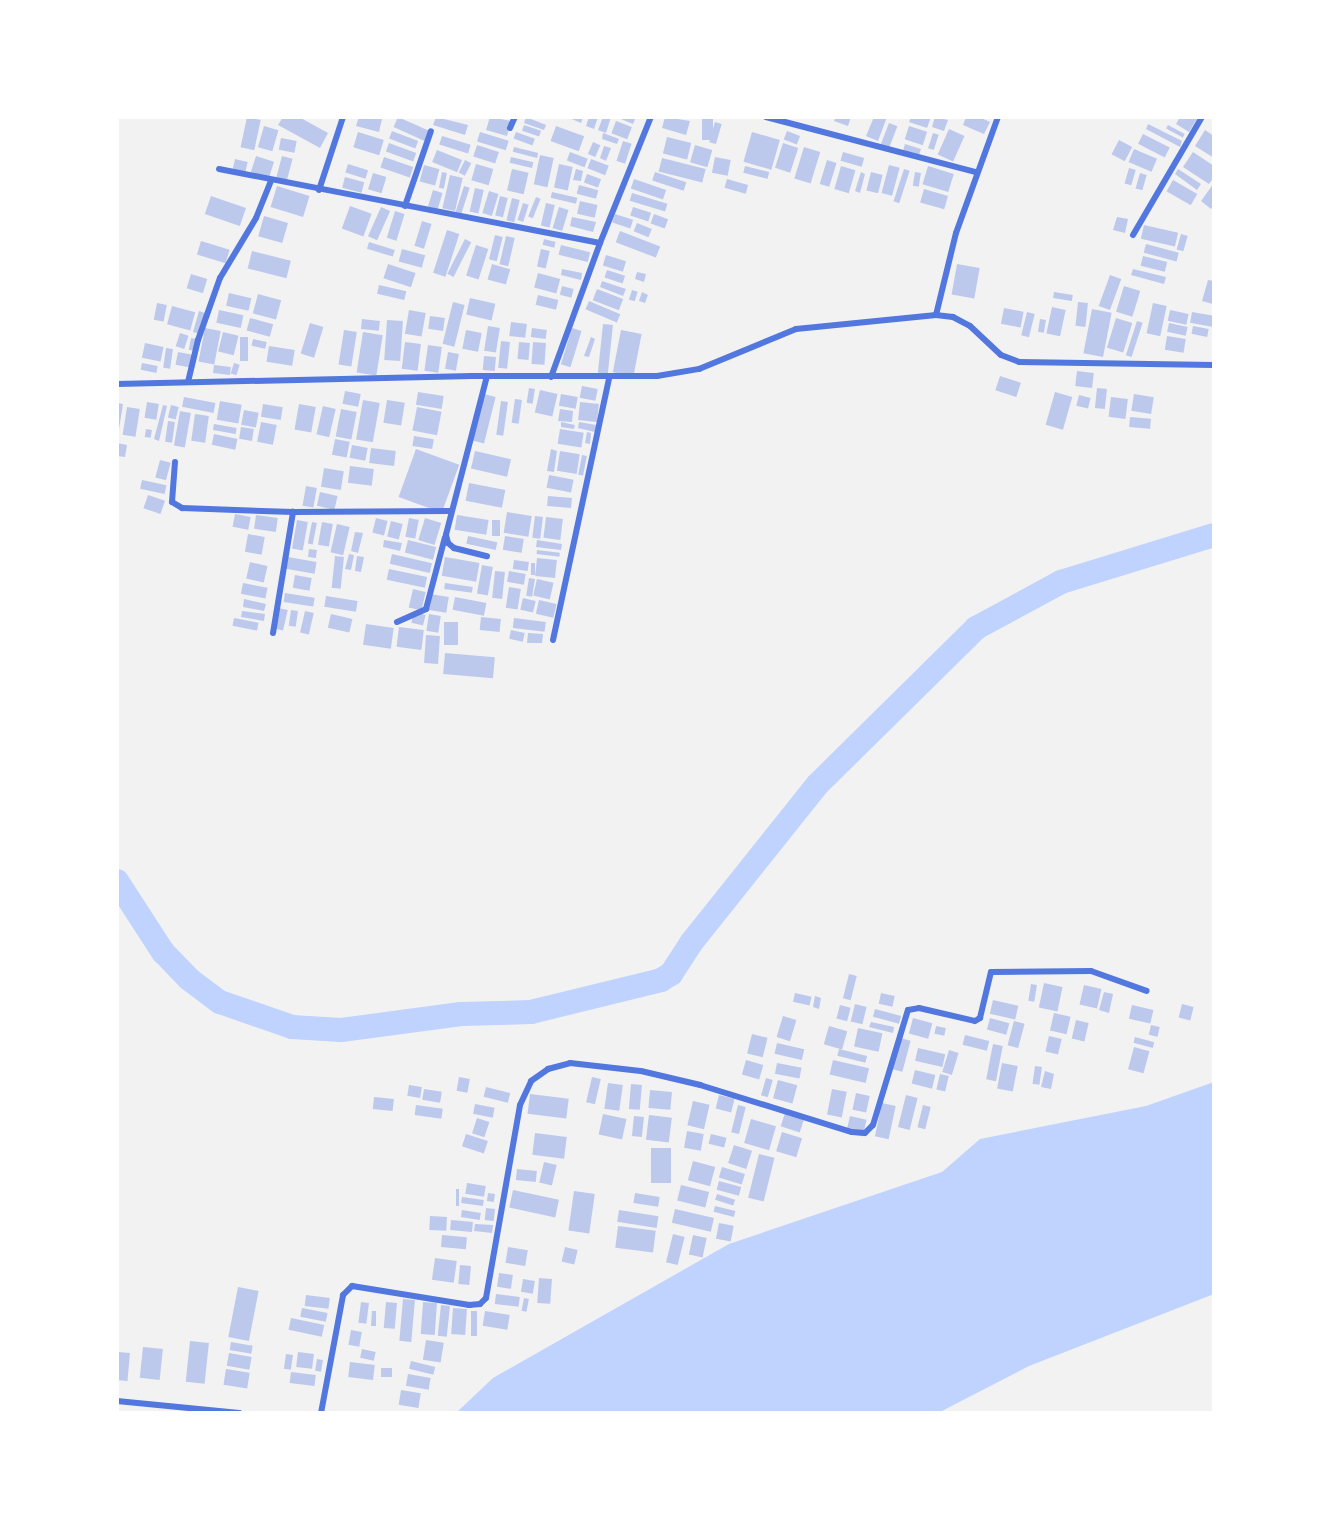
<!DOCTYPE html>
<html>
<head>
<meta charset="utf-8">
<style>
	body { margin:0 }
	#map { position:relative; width:1331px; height:1530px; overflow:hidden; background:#f2f2f2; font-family:Signika,sans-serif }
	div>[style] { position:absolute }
	.water>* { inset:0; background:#bfd3fe }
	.river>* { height:24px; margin:-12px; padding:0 12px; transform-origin:12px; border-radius:12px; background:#bfd3fe }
	.building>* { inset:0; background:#bdc9ec; transform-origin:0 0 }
	.minor>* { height:6px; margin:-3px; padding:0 3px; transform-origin:3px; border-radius:3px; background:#5277de }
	span { translate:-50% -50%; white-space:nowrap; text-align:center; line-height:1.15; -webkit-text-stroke:6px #fff; paint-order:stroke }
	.frame { position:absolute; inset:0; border:119px solid #fff; pointer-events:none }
</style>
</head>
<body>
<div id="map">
	<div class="water">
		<i style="clip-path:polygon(1214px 1082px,1214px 1294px,1029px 1366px,938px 1413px,456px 1413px,493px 1378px,729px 1244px,942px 1172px,980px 1139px,1146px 1106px)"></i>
	</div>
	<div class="river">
		<i style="left:117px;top:881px;width:85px;rotate:57.1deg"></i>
		<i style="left:163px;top:952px;width:37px;rotate:46deg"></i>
		<i style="left:189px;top:979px;width:39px;rotate:37deg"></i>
		<i style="left:220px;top:1002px;width:76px;rotate:19.1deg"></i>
		<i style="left:292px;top:1027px;width:49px;rotate:3.5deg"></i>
		<i style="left:341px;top:1030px;width:121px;rotate:-7.6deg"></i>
		<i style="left:461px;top:1014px;width:70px;rotate:-1.6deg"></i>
		<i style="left:531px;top:1012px;width:134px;rotate:-13.8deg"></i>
		<i style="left:661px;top:980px;width:12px;rotate:-31deg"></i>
		<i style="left:671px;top:974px;width:37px;rotate:-57deg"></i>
		<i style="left:691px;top:943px;width:203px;rotate:-51.4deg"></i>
		<i style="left:818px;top:784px;width:222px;rotate:-44.6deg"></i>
		<i style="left:976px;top:628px;width:97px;rotate:-28.4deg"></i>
		<i style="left:1061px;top:582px;width:160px;rotate:-17.1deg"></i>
	</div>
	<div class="building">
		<i style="left:247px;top:117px;width:14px;height:31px;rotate:12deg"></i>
		<i style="clip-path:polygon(283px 117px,299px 117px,328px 133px,320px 148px,278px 125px)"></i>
		<i style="clip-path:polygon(359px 117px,382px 119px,379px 132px,356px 126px)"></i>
		<i style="left:398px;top:117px;width:34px;height:11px;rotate:24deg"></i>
		<i style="clip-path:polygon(436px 117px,468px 125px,465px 135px,433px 125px)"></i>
		<i style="clip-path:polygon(490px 117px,511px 121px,507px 136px,486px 130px)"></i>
		<i style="clip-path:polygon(526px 117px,546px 125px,544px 130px,524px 123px)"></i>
		<i style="clip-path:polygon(567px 117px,583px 117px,581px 123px)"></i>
		<i style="clip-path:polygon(589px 117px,598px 117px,594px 129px,586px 126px)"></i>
		<i style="clip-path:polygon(603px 117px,611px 117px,606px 133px,598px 130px)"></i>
		<i style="clip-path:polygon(616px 117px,636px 117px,633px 124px)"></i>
		<i style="clip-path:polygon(665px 117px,690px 121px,686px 135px,662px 128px)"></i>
		<i style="left:702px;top:117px;width:11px;height:23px"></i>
		<i style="clip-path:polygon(836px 117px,851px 117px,848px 126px,834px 121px)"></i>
		<i style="clip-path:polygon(874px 117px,887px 117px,878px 141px,866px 136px)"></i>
		<i style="clip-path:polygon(911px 117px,931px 117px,927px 128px,909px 122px)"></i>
		<i style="clip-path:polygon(935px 117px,948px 120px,944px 131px,932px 127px)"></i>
		<i style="clip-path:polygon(966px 117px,979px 117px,990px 122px,984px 134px,963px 125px)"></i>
		<i style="clip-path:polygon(1180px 117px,1198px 117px,1189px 132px,1176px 124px)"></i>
		<i style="left:616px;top:121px;width:17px;height:13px;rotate:21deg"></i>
		<i style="left:715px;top:122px;width:7px;height:21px;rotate:16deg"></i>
		<i style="left:889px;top:123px;width:9px;height:23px;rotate:21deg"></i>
		<i style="clip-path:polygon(1148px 124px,1182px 141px,1180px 147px,1146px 129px)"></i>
		<i style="left:524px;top:125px;width:18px;height:6px;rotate:19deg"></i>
		<i style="left:1168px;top:125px;width:19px;height:4px;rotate:28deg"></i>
		<i style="left:264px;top:126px;width:15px;height:22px;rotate:16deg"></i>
		<i style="left:556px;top:126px;width:30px;height:16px;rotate:20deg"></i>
		<i style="left:909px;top:126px;width:19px;height:14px;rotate:18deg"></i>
		<i style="left:949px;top:129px;width:17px;height:28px;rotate:24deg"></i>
		<i style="clip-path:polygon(1205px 130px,1214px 136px,1214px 158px,1195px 146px)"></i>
		<i style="left:392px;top:131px;width:28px;height:8px;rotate:21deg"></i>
		<i style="left:787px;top:131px;width:14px;height:9px;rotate:21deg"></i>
		<i style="left:358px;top:132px;width:27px;height:16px;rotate:17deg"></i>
		<i style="left:480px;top:132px;width:30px;height:10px;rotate:17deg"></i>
		<i style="left:516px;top:132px;width:20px;height:7px;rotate:20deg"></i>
		<i style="left:752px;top:132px;width:29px;height:31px;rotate:16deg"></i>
		<i style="clip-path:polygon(603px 133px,619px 139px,617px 144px,602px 139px)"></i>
		<i style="left:933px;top:133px;width:6px;height:16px;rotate:18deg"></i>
		<i style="left:1143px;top:134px;width:30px;height:11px;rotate:27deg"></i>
		<i style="left:442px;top:136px;width:30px;height:9px;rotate:17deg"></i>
		<i style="left:667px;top:137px;width:25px;height:17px;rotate:14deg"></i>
		<i style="left:281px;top:138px;width:16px;height:12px;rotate:11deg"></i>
		<i style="left:1119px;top:140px;width:15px;height:16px;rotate:28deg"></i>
		<i style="left:623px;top:141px;width:9px;height:21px;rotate:18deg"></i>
		<i style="left:593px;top:142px;width:8px;height:13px;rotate:23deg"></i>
		<i style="left:389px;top:143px;width:29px;height:9px;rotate:20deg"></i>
		<i style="left:783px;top:143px;width:16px;height:26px;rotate:18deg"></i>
		<i style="clip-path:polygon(905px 144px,921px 149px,919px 155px,903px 151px)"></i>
		<i style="left:477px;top:145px;width:23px;height:12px;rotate:18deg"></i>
		<i style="left:695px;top:145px;width:18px;height:18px;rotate:16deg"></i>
		<i style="clip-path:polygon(604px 146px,611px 148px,606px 161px,600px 158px)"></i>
		<i style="left:514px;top:147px;width:25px;height:5px;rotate:14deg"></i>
		<i style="left:804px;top:147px;width:17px;height:33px;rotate:17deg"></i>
		<i style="left:1134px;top:149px;width:25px;height:14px;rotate:23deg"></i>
		<i style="left:437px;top:150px;width:27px;height:13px;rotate:22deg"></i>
		<i style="left:570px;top:152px;width:19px;height:9px;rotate:21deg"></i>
		<i style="left:843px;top:152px;width:22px;height:9px;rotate:16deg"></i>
		<i style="clip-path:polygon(1193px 152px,1214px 166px,1214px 177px,1209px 184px,1183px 167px)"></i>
		<i style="left:540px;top:155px;width:14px;height:30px;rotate:12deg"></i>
		<i style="left:256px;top:156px;width:19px;height:17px;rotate:18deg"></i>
		<i style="left:282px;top:156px;width:11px;height:23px;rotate:15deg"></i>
		<i style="left:384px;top:157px;width:31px;height:11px;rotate:19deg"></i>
		<i style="left:511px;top:157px;width:23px;height:6px;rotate:13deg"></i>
		<i style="left:715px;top:157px;width:16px;height:16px;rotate:11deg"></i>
		<i style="left:662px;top:158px;width:45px;height:14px;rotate:14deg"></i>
		<i style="left:235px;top:159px;width:13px;height:12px;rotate:13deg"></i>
		<i style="left:591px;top:159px;width:19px;height:10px;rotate:21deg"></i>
		<i style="left:465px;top:160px;width:7px;height:14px;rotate:27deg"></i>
		<i style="left:827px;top:160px;width:10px;height:25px;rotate:17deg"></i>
		<i style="left:348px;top:164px;width:21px;height:9px;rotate:17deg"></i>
		<i style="left:476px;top:164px;width:18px;height:17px;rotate:16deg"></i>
		<i style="left:559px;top:164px;width:14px;height:24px;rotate:12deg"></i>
		<i style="left:424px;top:165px;width:16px;height:17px;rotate:15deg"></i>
		<i style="left:889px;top:165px;width:11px;height:29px;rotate:15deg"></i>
		<i style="left:745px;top:166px;width:25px;height:7px;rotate:14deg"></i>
		<i style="left:841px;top:166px;width:15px;height:24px;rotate:16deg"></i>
		<i style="left:928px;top:166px;width:27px;height:19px;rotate:17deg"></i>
		<i style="left:1129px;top:168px;width:7px;height:16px;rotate:16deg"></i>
		<i style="left:512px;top:169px;width:17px;height:22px;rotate:13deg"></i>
		<i style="clip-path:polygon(576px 169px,583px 171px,581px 181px,573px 180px)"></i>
		<i style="left:904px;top:169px;width:6px;height:34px;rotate:18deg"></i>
		<i style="clip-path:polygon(1178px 169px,1201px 184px,1197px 190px,1175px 174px)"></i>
		<i style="left:442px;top:172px;width:5px;height:16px;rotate:11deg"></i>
		<i style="left:655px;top:172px;width:33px;height:9px;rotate:18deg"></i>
		<i style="clip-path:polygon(861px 172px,865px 174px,860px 193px,855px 191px)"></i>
		<i style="left:871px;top:172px;width:12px;height:19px;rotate:14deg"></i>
		<i style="left:915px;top:172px;width:6px;height:14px;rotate:9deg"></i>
		<i style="left:373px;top:173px;width:14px;height:17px;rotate:17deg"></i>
		<i style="left:1140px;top:173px;width:7px;height:16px;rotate:16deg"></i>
		<i style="left:587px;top:174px;width:15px;height:9px;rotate:20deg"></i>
		<i style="left:450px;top:175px;width:13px;height:34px;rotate:13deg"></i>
		<i style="left:345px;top:177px;width:20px;height:11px;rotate:15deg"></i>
		<i style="left:634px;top:179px;width:34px;height:10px;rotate:19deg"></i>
		<i style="left:727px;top:179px;width:22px;height:9px;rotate:16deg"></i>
		<i style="left:1173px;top:180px;width:28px;height:13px;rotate:30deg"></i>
		<i style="clip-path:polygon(1214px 183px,1214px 205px,1211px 209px,1201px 201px)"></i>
		<i style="left:579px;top:185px;width:20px;height:9px;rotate:15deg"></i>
		<i style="left:277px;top:186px;width:34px;height:22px;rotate:17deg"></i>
		<i style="left:464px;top:186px;width:6px;height:27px;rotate:18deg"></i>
		<i style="left:475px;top:188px;width:9px;height:24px;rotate:13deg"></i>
		<i style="left:924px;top:189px;width:25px;height:14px;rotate:16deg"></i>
		<i style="left:433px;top:190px;width:10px;height:17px;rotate:17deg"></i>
		<i style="left:489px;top:191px;width:10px;height:23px;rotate:17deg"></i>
		<i style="left:552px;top:192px;width:26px;height:6px;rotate:13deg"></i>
		<i style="left:632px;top:193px;width:37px;height:8px;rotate:17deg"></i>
		<i style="left:211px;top:196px;width:37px;height:19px;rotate:19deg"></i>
		<i style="left:500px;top:196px;width:8px;height:20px;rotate:14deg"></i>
		<i style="left:536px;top:197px;width:5px;height:21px;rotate:22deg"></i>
		<i style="left:512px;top:198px;width:8px;height:23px;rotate:14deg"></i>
		<i style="left:580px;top:201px;width:18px;height:13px;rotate:13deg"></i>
		<i style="left:523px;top:203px;width:6px;height:18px;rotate:18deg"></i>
		<i style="left:546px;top:203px;width:9px;height:23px;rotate:13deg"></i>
		<i style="left:350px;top:206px;width:23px;height:24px;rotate:20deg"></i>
		<i style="left:381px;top:207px;width:10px;height:32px;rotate:24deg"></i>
		<i style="left:559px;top:207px;width:10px;height:22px;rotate:17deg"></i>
		<i style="left:633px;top:207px;width:19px;height:9px;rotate:18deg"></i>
		<i style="left:395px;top:211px;width:10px;height:28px;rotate:17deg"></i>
		<i style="left:615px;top:214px;width:19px;height:9px;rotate:18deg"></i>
		<i style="left:654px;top:214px;width:15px;height:10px;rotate:20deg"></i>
		<i style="left:264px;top:216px;width:25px;height:21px;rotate:16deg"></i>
		<i style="clip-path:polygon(572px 217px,596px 222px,593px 232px,570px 226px)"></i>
		<i style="clip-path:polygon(1117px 217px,1128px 219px,1125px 233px,1113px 230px)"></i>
		<i style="left:422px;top:221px;width:10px;height:26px;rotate:17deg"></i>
		<i style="left:637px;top:223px;width:16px;height:9px;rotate:22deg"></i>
		<i style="left:1144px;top:225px;width:35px;height:14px;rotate:13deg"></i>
		<i style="left:447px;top:230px;width:13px;height:45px;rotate:18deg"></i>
		<i style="left:620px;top:231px;width:43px;height:12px;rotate:21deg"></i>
		<i style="left:1181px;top:234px;width:7px;height:16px;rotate:16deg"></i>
		<i style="left:495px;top:235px;width:8px;height:25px;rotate:14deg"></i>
		<i style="left:506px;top:236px;width:9px;height:29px;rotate:13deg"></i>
		<i style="left:465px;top:239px;width:7px;height:39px;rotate:27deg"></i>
		<i style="left:544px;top:239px;width:12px;height:6px;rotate:14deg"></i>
		<i style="left:201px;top:241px;width:30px;height:14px;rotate:17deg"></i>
		<i style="left:369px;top:242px;width:27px;height:7px;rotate:17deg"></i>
		<i style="left:1146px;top:244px;width:34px;height:9px;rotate:15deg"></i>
		<i style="left:476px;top:245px;width:13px;height:32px;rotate:18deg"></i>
		<i style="left:561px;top:245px;width:30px;height:10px;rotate:14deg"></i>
		<i style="left:402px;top:249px;width:24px;height:13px;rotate:15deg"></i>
		<i style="left:541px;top:249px;width:9px;height:18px;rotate:13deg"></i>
		<i style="left:252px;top:251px;width:40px;height:18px;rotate:14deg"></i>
		<i style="left:606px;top:255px;width:21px;height:11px;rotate:17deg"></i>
		<i style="left:1143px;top:256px;width:25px;height:10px;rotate:14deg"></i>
		<i style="left:388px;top:264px;width:29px;height:15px;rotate:18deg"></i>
		<i style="left:492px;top:264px;width:19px;height:16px;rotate:16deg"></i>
		<i style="left:957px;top:264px;width:23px;height:31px;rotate:10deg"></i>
		<i style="clip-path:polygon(562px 269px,582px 273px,581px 280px,561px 275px)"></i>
		<i style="clip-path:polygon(1133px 269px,1166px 277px,1164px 284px,1131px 275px)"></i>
		<i style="left:607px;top:270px;width:19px;height:8px;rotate:18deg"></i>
		<i style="clip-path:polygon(637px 272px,646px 274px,644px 282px,635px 279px)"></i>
		<i style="left:538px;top:273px;width:23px;height:15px;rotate:15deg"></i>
		<i style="left:191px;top:274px;width:17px;height:15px;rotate:17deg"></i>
		<i style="left:1110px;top:275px;width:12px;height:33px;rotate:20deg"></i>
		<i style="clip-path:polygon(1208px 280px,1214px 281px,1213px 304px,1202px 301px)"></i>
		<i style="clip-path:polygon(602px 281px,626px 289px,623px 296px,600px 287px)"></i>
		<i style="left:379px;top:285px;width:28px;height:9px;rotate:13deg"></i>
		<i style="left:562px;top:286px;width:12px;height:9px;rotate:14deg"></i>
		<i style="left:1124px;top:286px;width:17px;height:27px;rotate:17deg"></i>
		<i style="left:597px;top:289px;width:28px;height:12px;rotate:21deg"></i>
		<i style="left:632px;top:290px;width:6px;height:10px;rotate:18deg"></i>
		<i style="clip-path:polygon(642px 292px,648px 295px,645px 303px,639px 301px)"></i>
		<i style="left:1054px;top:292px;width:19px;height:6px;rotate:9deg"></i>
		<i style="left:229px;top:293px;width:23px;height:13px;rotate:13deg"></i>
		<i style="left:258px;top:294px;width:24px;height:20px;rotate:15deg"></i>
		<i style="left:538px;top:295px;width:21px;height:10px;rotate:14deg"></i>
		<i style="left:470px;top:298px;width:26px;height:17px;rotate:13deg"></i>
		<i style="left:589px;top:301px;width:34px;height:9px;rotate:23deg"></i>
		<i style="left:453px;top:302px;width:12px;height:43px;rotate:14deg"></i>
		<i style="left:1078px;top:302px;width:10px;height:24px;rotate:6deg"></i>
		<i style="left:157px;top:303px;width:10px;height:17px;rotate:11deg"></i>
		<i style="left:1153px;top:303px;width:14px;height:31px;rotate:12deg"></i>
		<i style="left:172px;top:306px;width:24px;height:19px;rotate:15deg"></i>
		<i style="left:1052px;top:307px;width:14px;height:27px;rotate:12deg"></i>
		<i style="left:1004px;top:308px;width:20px;height:16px;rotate:11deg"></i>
		<i style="left:1092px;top:309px;width:20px;height:45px;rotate:11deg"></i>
		<i style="left:219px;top:310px;width:25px;height:13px;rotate:12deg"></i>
		<i style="left:409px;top:310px;width:17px;height:24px;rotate:10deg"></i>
		<i style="left:1170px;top:310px;width:19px;height:11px;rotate:12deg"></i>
		<i style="clip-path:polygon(199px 311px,205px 313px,200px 334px,193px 332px)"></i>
		<i style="left:1027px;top:312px;width:8px;height:24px;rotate:14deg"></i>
		<i style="left:1192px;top:312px;width:22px;height:11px;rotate:10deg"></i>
		<i style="left:430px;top:316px;width:15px;height:13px;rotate:8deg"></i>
		<i style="left:250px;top:318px;width:24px;height:13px;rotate:15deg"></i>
		<i style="left:1116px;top:318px;width:17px;height:31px;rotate:17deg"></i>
		<i style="left:362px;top:319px;width:18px;height:10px;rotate:6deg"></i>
		<i style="left:1040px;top:319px;width:6px;height:13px;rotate:9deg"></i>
		<i style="left:387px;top:320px;width:16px;height:40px;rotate:4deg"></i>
		<i style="left:1137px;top:321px;width:6px;height:36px;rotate:18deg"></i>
		<i style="left:511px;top:322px;width:16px;height:14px;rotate:7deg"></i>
		<i style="left:310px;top:323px;width:14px;height:32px;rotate:17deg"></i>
		<i style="left:1169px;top:323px;width:19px;height:9px;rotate:12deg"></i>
		<i style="left:603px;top:324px;width:10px;height:49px;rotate:6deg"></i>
		<i style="left:488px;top:326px;width:12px;height:25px;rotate:9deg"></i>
		<i style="left:1193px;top:326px;width:16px;height:8px;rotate:11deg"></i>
		<i style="left:205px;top:328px;width:16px;height:34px;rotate:11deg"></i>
		<i style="left:532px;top:328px;width:15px;height:9px;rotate:8deg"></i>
		<i style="left:572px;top:328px;width:10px;height:38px;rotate:17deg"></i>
		<i style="left:344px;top:330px;width:13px;height:35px;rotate:9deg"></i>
		<i style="left:466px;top:330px;width:16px;height:19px;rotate:11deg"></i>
		<i style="left:621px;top:330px;width:21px;height:43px;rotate:11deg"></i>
		<i style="left:223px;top:332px;width:16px;height:20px;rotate:14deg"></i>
		<i style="left:363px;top:332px;width:20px;height:41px;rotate:9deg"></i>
		<i style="left:180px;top:333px;width:9px;height:14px;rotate:18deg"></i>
		<i style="left:1167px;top:336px;width:19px;height:14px;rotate:9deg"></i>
		<i style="left:240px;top:337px;width:8px;height:24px"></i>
		<i style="clip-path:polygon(591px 337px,595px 339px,589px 357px,584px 356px)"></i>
		<i style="left:191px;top:338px;width:5px;height:12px;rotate:11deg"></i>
		<i style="left:253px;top:339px;width:14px;height:7px;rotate:12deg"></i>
		<i style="left:501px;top:341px;width:9px;height:27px;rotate:6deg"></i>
		<i style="left:405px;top:342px;width:16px;height:27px;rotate:7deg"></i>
		<i style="left:519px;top:342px;width:11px;height:17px;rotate:5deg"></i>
		<i style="left:533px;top:342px;width:13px;height:22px;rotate:4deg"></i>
		<i style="left:145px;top:343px;width:19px;height:15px;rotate:12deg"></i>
		<i style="left:428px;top:345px;width:14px;height:26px;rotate:8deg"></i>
		<i style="left:269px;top:346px;width:26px;height:16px;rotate:9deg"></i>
		<i style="left:166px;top:348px;width:7px;height:20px;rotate:8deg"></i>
		<i style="left:178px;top:352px;width:15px;height:13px;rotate:11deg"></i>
		<i style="left:448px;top:352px;width:11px;height:17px;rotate:10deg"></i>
		<i style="left:484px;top:356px;width:12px;height:14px;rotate:5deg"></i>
		<i style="left:142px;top:363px;width:16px;height:7px;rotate:11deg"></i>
		<i style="left:234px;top:363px;width:6px;height:11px;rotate:18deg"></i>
		<i style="left:214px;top:365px;width:17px;height:8px;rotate:7deg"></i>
		<i style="left:1077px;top:371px;width:17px;height:15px;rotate:7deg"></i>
		<i style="left:1000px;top:376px;width:22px;height:15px;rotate:18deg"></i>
		<i style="left:582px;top:386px;width:16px;height:12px;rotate:11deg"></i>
		<i style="left:529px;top:388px;width:6px;height:15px;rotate:9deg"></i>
		<i style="left:1097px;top:388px;width:10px;height:20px;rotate:6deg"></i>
		<i style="left:540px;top:390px;width:18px;height:23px;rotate:13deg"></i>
		<i style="left:345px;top:391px;width:16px;height:13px;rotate:11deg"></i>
		<i style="left:418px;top:392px;width:26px;height:13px;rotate:9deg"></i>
		<i style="left:1055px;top:392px;width:18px;height:34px;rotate:16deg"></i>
		<i style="left:484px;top:394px;width:12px;height:48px;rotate:14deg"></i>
		<i style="left:561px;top:394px;width:17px;height:12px;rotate:10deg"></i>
		<i style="left:1134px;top:394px;width:20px;height:17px;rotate:9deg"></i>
		<i style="left:1079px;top:395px;width:12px;height:11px;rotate:14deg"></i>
		<i style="left:184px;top:397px;width:32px;height:10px;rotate:11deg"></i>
		<i style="left:1111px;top:397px;width:17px;height:20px;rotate:7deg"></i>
		<i style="left:515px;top:399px;width:7px;height:24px;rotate:8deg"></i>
		<i style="left:363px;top:400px;width:17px;height:40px;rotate:10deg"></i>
		<i style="left:387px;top:400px;width:18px;height:23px;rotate:9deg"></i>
		<i style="left:220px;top:401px;width:22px;height:19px;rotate:10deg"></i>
		<i style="left:501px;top:401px;width:7px;height:34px;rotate:8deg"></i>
		<i style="left:147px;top:402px;width:12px;height:16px;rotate:9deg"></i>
		<i style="left:580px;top:402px;width:19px;height:18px;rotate:6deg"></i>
		<i style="clip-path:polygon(117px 403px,123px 404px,119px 429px,117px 429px)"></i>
		<i style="left:263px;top:404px;width:20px;height:13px;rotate:9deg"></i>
		<i style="left:299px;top:404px;width:17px;height:26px;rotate:10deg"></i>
		<i style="clip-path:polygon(163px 405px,167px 406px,159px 441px,154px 439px)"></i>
		<i style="left:171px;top:405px;width:8px;height:13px;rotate:14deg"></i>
		<i style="left:323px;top:406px;width:13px;height:29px;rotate:13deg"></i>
		<i style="left:127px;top:407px;width:13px;height:28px;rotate:9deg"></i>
		<i style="left:417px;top:407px;width:25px;height:24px;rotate:11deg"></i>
		<i style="left:341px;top:409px;width:16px;height:28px;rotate:11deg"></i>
		<i style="clip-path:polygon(560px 409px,573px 411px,572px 422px,558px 421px)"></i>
		<i style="left:244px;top:410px;width:15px;height:15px;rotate:11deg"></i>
		<i style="left:180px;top:411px;width:11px;height:35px;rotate:10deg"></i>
		<i style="left:195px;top:414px;width:14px;height:27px;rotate:8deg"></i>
		<i style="left:1130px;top:417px;width:21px;height:10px;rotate:5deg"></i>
		<i style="left:168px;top:421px;width:7px;height:21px;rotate:8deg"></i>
		<i style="left:261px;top:422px;width:16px;height:20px;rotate:11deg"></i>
		<i style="clip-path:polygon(561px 422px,575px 425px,574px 429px,561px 427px)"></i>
		<i style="clip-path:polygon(579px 422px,596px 425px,595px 432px,578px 428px)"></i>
		<i style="left:214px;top:424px;width:23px;height:6px;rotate:10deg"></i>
		<i style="left:241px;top:427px;width:13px;height:12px;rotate:9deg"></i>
		<i style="left:146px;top:429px;width:6px;height:8px;rotate:9deg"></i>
		<i style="left:560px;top:429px;width:24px;height:15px;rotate:9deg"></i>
		<i style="clip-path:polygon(587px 432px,591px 433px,590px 444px,585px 443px)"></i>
		<i style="left:214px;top:434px;width:24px;height:11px;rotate:12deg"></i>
		<i style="left:414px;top:436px;width:20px;height:10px;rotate:9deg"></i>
		<i style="left:335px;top:439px;width:15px;height:16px;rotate:11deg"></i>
		<i style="clip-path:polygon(117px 443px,127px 445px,125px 457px,117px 456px)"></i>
		<i style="left:352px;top:445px;width:16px;height:13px;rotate:11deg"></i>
		<i style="left:371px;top:448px;width:25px;height:15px;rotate:7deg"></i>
		<i style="left:416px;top:449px;width:46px;height:51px;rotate:20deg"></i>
		<i style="clip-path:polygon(551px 449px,557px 451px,554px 472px,547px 471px)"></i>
		<i style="left:475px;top:451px;width:37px;height:18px;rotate:13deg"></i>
		<i style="left:560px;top:451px;width:20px;height:20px;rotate:9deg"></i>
		<i style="left:582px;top:455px;width:5px;height:20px;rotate:11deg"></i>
		<i style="left:160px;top:460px;width:11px;height:18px;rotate:15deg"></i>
		<i style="left:350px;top:466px;width:24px;height:17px;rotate:7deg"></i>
		<i style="left:324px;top:468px;width:20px;height:19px;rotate:9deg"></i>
		<i style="left:549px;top:475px;width:25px;height:13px;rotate:11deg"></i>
		<i style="left:142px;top:480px;width:25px;height:9px;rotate:12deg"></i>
		<i style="left:469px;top:483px;width:37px;height:18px;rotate:11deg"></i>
		<i style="left:306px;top:486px;width:11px;height:20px;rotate:10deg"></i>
		<i style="left:320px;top:492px;width:18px;height:14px;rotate:13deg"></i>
		<i style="left:148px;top:495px;width:18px;height:14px;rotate:19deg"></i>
		<i style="left:548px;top:496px;width:24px;height:10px;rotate:5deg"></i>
		<i style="left:507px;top:512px;width:25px;height:21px;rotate:9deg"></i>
		<i style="left:235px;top:514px;width:16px;height:13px;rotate:11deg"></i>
		<i style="left:256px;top:515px;width:22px;height:14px;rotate:8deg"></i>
		<i style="left:457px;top:515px;width:32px;height:15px;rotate:9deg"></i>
		<i style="left:535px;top:516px;width:8px;height:22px;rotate:7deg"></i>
		<i style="left:546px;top:517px;width:17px;height:21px;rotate:7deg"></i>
		<i style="left:376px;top:518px;width:12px;height:15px;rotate:14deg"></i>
		<i style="left:409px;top:518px;width:10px;height:19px;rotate:11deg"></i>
		<i style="left:425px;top:518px;width:17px;height:23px;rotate:17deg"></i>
		<i style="left:297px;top:520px;width:11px;height:29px;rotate:10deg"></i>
		<i style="left:492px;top:520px;width:8px;height:16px"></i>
		<i style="left:391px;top:521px;width:12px;height:16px;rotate:14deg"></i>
		<i style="left:312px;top:522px;width:5px;height:22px;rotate:11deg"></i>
		<i style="left:322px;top:522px;width:11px;height:23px;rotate:10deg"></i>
		<i style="left:337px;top:524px;width:13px;height:29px;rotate:13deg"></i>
		<i style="clip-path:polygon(355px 532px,363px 533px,358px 553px,351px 551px)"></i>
		<i style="left:248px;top:534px;width:17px;height:18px;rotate:10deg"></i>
		<i style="left:468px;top:536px;width:30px;height:8px;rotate:12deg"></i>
		<i style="left:505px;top:536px;width:19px;height:14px;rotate:9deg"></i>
		<i style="clip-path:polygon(384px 540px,402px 543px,400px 551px,383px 547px)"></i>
		<i style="left:408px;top:540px;width:29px;height:13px;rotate:14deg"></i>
		<i style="clip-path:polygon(537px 540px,562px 544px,561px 550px,536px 547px)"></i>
		<i style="left:309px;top:549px;width:8px;height:8px;rotate:7deg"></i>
		<i style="left:537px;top:550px;width:23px;height:4px;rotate:7deg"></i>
		<i style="clip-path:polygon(349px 554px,354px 555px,351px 570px,345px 569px)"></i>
		<i style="left:392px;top:554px;width:41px;height:10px;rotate:13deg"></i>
		<i style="left:335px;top:556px;width:9px;height:32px;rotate:6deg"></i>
		<i style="clip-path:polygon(357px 556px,364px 557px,361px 572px,355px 571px)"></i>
		<i style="left:288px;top:557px;width:29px;height:12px;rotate:10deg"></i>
		<i style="left:445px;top:557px;width:35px;height:19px;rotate:10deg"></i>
		<i style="left:537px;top:558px;width:20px;height:18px;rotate:6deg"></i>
		<i style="left:514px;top:560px;width:15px;height:9px;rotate:8deg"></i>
		<i style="left:250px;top:562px;width:18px;height:17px;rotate:13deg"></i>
		<i style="left:531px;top:563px;width:4px;height:12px"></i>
		<i style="left:482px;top:565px;width:11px;height:29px;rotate:10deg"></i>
		<i style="left:389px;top:569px;width:39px;height:11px;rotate:12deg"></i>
		<i style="left:495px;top:571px;width:10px;height:27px;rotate:6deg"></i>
		<i style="left:509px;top:571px;width:17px;height:11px;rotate:10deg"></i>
		<i style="left:295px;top:575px;width:17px;height:13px;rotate:10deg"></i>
		<i style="left:529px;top:578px;width:6px;height:18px;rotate:9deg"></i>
		<i style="left:537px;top:579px;width:17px;height:17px;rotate:13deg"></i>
		<i style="left:243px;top:583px;width:25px;height:11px;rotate:11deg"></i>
		<i style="left:445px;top:583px;width:28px;height:6px;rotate:8deg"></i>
		<i style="left:509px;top:587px;width:12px;height:21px;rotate:9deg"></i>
		<i style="left:413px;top:589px;width:13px;height:19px;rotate:13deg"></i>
		<i style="left:285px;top:593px;width:30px;height:9px;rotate:9deg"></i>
		<i style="left:430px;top:594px;width:19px;height:16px;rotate:9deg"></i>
		<i style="left:326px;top:596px;width:32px;height:11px;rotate:9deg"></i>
		<i style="left:455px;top:597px;width:32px;height:13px;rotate:11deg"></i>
		<i style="left:523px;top:598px;width:13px;height:12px;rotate:13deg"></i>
		<i style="clip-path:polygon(244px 599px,266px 604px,264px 611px,243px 607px)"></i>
		<i style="left:539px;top:600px;width:18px;height:14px;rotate:13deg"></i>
		<i style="left:279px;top:608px;width:9px;height:21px;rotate:13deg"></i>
		<i style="left:291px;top:610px;width:7px;height:16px;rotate:8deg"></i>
		<i style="clip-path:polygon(242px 611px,265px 614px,264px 621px,241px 617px)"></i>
		<i style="left:305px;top:611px;width:9px;height:22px;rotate:13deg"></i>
		<i style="left:414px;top:612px;width:12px;height:11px;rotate:14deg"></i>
		<i style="left:331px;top:614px;width:22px;height:14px;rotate:13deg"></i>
		<i style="left:429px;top:614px;width:12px;height:17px;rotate:9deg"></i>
		<i style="left:481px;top:617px;width:20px;height:13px;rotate:6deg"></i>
		<i style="left:234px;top:618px;width:25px;height:8px;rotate:11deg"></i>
		<i style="left:514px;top:618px;width:32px;height:10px;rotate:7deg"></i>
		<i style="left:444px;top:622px;width:14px;height:23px"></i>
		<i style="left:366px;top:624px;width:28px;height:21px;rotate:8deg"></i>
		<i style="left:399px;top:627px;width:25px;height:20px;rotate:7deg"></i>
		<i style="left:511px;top:630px;width:14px;height:9px;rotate:12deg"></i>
		<i style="clip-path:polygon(528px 633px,543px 634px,542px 643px,527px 643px)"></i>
		<i style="left:426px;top:635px;width:14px;height:28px;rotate:4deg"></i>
		<i style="left:445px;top:653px;width:50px;height:21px;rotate:5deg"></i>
		<i style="left:849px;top:974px;width:8px;height:25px;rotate:14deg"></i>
		<i style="left:1044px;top:983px;width:19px;height:25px;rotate:12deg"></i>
		<i style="left:1031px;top:984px;width:6px;height:17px;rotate:9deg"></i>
		<i style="left:1084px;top:985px;width:18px;height:20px;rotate:13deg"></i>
		<i style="clip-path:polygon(1104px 992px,1113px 994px,1109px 1013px,1099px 1010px)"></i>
		<i style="left:795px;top:993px;width:17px;height:9px;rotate:13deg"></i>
		<i style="left:881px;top:993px;width:14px;height:11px;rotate:12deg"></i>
		<i style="clip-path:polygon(815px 996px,821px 998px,819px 1009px,813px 1007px)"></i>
		<i style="left:993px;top:1000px;width:26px;height:14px;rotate:13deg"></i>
		<i style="left:855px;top:1004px;width:12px;height:18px;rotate:14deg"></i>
		<i style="left:1182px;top:1004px;width:12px;height:14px;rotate:14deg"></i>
		<i style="left:840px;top:1005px;width:11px;height:14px;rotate:15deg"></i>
		<i style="left:1132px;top:1005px;width:22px;height:14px;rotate:13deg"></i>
		<i style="left:875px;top:1009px;width:27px;height:8px;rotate:15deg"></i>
		<i style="left:1054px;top:1013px;width:17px;height:18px;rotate:13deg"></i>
		<i style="left:783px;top:1016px;width:14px;height:22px;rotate:17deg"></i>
		<i style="left:913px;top:1018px;width:20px;height:16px;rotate:15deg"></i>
		<i style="left:990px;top:1018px;width:20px;height:12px;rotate:15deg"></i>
		<i style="left:1076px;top:1020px;width:13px;height:19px;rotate:13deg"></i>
		<i style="left:1014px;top:1021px;width:11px;height:25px;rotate:15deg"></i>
		<i style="clip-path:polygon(871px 1022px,894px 1027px,893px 1033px,869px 1027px)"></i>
		<i style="left:1151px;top:1025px;width:9px;height:10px;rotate:13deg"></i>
		<i style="left:829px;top:1026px;width:19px;height:19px;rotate:16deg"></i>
		<i style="left:936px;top:1026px;width:10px;height:8px;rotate:11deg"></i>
		<i style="left:858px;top:1028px;width:25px;height:19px;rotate:12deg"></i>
		<i style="left:752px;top:1034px;width:16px;height:20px;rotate:14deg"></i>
		<i style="left:965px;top:1035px;width:25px;height:10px;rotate:14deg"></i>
		<i style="left:1049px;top:1036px;width:13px;height:16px;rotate:13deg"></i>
		<i style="left:1135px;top:1037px;width:20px;height:6px;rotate:15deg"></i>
		<i style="left:900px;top:1038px;width:11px;height:32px;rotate:15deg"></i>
		<i style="left:777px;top:1043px;width:28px;height:11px;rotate:13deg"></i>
		<i style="left:993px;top:1044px;width:10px;height:36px;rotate:11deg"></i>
		<i style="left:1134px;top:1047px;width:16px;height:23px;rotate:15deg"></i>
		<i style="left:918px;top:1048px;width:28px;height:13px;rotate:13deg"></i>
		<i style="left:839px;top:1049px;width:29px;height:7px;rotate:14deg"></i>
		<i style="left:949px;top:1050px;width:10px;height:23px;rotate:17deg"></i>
		<i style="left:746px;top:1060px;width:18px;height:15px;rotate:16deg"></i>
		<i style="left:833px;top:1060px;width:37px;height:15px;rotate:13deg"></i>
		<i style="left:777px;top:1063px;width:25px;height:11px;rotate:11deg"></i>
		<i style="left:1002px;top:1063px;width:16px;height:26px;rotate:11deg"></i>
		<i style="left:1035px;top:1066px;width:7px;height:18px;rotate:8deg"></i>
		<i style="left:915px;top:1070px;width:21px;height:14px;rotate:14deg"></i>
		<i style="clip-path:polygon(1045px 1071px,1054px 1074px,1051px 1089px,1041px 1087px)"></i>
		<i style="left:940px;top:1074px;width:9px;height:16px;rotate:13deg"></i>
		<i style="left:459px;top:1077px;width:11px;height:14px;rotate:10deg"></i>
		<i style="left:592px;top:1077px;width:9px;height:26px;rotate:13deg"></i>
		<i style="left:766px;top:1078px;width:7px;height:18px;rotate:16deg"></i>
		<i style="left:778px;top:1080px;width:20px;height:19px;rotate:15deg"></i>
		<i style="left:608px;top:1083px;width:15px;height:26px;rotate:8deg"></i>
		<i style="left:631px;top:1084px;width:11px;height:25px;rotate:5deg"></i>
		<i style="left:409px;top:1085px;width:13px;height:11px;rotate:9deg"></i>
		<i style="left:486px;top:1087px;width:25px;height:10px;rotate:14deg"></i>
		<i style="left:424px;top:1089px;width:18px;height:11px;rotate:9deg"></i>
		<i style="left:832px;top:1089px;width:15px;height:26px;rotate:11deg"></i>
		<i style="left:650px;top:1090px;width:22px;height:18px;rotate:5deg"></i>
		<i style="left:856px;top:1093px;width:14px;height:17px;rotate:12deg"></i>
		<i style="left:530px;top:1094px;width:39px;height:20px;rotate:7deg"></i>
		<i style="left:719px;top:1095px;width:16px;height:14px;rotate:14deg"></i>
		<i style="left:906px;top:1095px;width:12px;height:33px;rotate:14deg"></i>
		<i style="left:374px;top:1097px;width:20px;height:12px;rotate:6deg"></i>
		<i style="left:693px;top:1101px;width:17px;height:25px;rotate:13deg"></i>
		<i style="left:882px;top:1103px;width:14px;height:34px;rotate:12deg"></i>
		<i style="left:475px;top:1104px;width:20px;height:10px;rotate:11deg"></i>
		<i style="left:416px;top:1105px;width:27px;height:10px;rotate:8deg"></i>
		<i style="left:738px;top:1105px;width:8px;height:28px;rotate:14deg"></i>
		<i style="left:923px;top:1105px;width:8px;height:23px;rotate:14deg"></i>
		<i style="left:785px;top:1113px;width:20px;height:14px;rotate:18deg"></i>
		<i style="left:603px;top:1114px;width:24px;height:21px;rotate:12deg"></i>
		<i style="left:649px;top:1115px;width:23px;height:25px;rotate:7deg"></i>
		<i style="left:634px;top:1116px;width:10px;height:20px;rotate:6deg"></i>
		<i style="left:850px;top:1116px;width:17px;height:17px;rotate:13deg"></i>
		<i style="left:477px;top:1118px;width:13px;height:16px;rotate:18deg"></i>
		<i style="left:751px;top:1119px;width:26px;height:25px;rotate:16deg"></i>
		<i style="left:687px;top:1131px;width:17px;height:17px;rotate:10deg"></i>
		<i style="left:782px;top:1132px;width:21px;height:20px;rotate:17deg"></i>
		<i style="left:535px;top:1133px;width:32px;height:22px;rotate:7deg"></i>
		<i style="left:466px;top:1134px;width:23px;height:13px;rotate:18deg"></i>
		<i style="left:711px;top:1134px;width:16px;height:10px;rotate:14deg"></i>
		<i style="left:734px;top:1145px;width:19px;height:19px;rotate:18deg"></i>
		<i style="left:651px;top:1148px;width:20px;height:35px"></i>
		<i style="left:759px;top:1154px;width:16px;height:45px;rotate:14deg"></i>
		<i style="left:693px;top:1161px;width:23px;height:20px;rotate:15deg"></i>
		<i style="left:544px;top:1162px;width:13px;height:21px;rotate:13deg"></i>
		<i style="left:722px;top:1167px;width:24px;height:11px;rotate:17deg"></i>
		<i style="left:517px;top:1169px;width:20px;height:11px;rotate:6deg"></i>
		<i style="left:719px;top:1181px;width:23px;height:9px;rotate:15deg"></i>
		<i style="left:467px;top:1183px;width:19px;height:11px;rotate:9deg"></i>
		<i style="left:681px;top:1185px;width:29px;height:16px;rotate:14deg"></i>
		<i style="left:456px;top:1189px;width:3px;height:17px"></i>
		<i style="left:513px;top:1190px;width:47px;height:18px;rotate:12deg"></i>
		<i style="left:574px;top:1191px;width:21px;height:40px;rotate:8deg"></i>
		<i style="left:488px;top:1193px;width:7px;height:8px;rotate:8deg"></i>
		<i style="left:635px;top:1193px;width:25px;height:10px;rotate:9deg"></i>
		<i style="left:717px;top:1194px;width:19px;height:6px;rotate:18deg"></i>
		<i style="left:462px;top:1197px;width:22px;height:6px;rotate:8deg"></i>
		<i style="left:715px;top:1206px;width:21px;height:6px;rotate:14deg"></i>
		<i style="left:486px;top:1208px;width:9px;height:12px;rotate:6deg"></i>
		<i style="left:675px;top:1209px;width:40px;height:14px;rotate:13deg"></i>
		<i style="left:462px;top:1210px;width:19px;height:7px;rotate:9deg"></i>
		<i style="left:619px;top:1210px;width:40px;height:12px;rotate:9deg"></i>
		<i style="left:430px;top:1216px;width:17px;height:14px;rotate:3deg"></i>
		<i style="left:451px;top:1220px;width:22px;height:10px;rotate:5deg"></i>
		<i style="left:719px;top:1223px;width:15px;height:16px;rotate:11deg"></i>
		<i style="clip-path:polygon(475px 1224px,493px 1225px,492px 1233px,474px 1231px)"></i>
		<i style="left:618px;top:1226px;width:38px;height:22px;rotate:7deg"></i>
		<i style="left:673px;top:1234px;width:12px;height:29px;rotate:14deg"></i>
		<i style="left:442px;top:1235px;width:25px;height:12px;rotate:5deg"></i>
		<i style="left:693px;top:1235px;width:14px;height:20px;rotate:12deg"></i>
		<i style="left:508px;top:1247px;width:20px;height:16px;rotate:9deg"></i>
		<i style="left:565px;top:1247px;width:13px;height:15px;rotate:13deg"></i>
		<i style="left:435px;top:1258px;width:22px;height:22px;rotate:8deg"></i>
		<i style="left:460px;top:1265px;width:11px;height:19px;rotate:5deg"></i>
		<i style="left:499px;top:1273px;width:14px;height:14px;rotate:8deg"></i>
		<i style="left:539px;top:1278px;width:13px;height:25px;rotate:4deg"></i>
		<i style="left:523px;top:1279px;width:12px;height:13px;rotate:9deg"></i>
		<i style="left:238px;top:1287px;width:21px;height:51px;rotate:11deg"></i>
		<i style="left:496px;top:1294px;width:24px;height:10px;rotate:7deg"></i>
		<i style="left:306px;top:1295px;width:24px;height:11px;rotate:7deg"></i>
		<i style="left:524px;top:1298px;width:5px;height:13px;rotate:11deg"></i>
		<i style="left:403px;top:1299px;width:12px;height:42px;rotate:5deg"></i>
		<i style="left:361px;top:1302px;width:8px;height:21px;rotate:7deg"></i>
		<i style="left:386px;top:1302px;width:11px;height:26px;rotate:5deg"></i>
		<i style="left:423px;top:1302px;width:14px;height:32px;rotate:4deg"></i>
		<i style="left:441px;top:1305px;width:9px;height:31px;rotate:6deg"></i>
		<i style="left:302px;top:1308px;width:26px;height:9px;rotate:11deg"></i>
		<i style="left:453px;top:1308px;width:14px;height:26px;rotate:4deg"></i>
		<i style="clip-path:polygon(372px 1311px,376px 1311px,376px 1326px,371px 1326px)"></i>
		<i style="left:471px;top:1311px;width:6px;height:25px"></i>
		<i style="left:485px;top:1311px;width:25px;height:15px;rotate:9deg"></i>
		<i style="left:291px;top:1318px;width:34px;height:12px;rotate:12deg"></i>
		<i style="left:351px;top:1330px;width:11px;height:15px;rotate:10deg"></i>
		<i style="left:426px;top:1340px;width:18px;height:20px;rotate:9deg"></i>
		<i style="left:190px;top:1341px;width:19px;height:41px;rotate:6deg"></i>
		<i style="left:231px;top:1342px;width:22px;height:8px;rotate:10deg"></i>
		<i style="left:143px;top:1347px;width:20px;height:31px;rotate:6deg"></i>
		<i style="left:362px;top:1349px;width:14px;height:9px;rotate:12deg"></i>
		<i style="left:118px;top:1352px;width:12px;height:28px;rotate:5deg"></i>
		<i style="left:298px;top:1352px;width:16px;height:15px;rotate:7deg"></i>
		<i style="left:229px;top:1353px;width:23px;height:13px;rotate:10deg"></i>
		<i style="left:286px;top:1354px;width:7px;height:15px;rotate:8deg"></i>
		<i style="left:317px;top:1359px;width:6px;height:12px;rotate:9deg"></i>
		<i style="left:411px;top:1361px;width:25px;height:8px;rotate:14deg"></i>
		<i style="left:350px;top:1362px;width:25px;height:15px;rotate:7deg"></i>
		<i style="left:381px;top:1368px;width:11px;height:9px"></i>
		<i style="left:226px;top:1369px;width:24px;height:16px;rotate:9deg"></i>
		<i style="left:291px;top:1372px;width:25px;height:11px;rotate:7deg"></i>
		<i style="left:408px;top:1374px;width:23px;height:12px;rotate:10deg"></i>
		<i style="left:401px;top:1390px;width:20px;height:15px;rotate:9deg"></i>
	</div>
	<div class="minor">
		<i style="left:766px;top:117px;width:217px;rotate:14.7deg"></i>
		<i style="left:510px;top:128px;width:12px;rotate:-66deg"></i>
		<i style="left:219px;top:169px;width:388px;rotate:11deg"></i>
		<i style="left:319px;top:190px;width:77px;rotate:-71.8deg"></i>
		<i style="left:405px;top:206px;width:79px;rotate:-70.9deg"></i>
		<i style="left:1133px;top:235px;width:137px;rotate:-59.7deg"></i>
		<i style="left:936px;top:315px;width:84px;rotate:-76.3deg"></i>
		<i style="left:956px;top:233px;width:123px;rotate:-70.1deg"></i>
		<i style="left:487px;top:376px;width:164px;rotate:104.5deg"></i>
		<i style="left:446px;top:535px;width:8px;rotate:76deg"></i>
		<i style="left:448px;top:543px;width:8px;rotate:40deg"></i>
		<i style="left:454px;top:548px;width:34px;rotate:14deg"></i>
		<i style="left:551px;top:377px;width:143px;rotate:-69.9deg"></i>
		<i style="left:600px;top:243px;width:136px;rotate:-68deg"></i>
		<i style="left:188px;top:382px;width:43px;rotate:-76.6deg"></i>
		<i style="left:198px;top:340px;width:66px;rotate:-70.5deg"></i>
		<i style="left:220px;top:278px;width:70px;rotate:-59deg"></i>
		<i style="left:256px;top:218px;width:40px;rotate:-68deg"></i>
		<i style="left:117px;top:384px;width:355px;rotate:-1.3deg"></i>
		<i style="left:472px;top:376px;width:185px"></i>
		<i style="left:657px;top:376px;width:43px;rotate:-9.5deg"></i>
		<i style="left:699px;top:369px;width:105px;rotate:-22.4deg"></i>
		<i style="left:796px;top:329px;width:141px;rotate:-5.7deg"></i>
		<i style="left:936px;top:315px;width:17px;rotate:7deg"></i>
		<i style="left:953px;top:317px;width:19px;rotate:28deg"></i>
		<i style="left:970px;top:326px;width:42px;rotate:43.1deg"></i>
		<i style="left:1001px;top:355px;width:19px;rotate:21deg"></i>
		<i style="left:1019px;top:362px;width:195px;rotate:0.9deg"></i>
		<i style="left:175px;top:462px;width:40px;rotate:94.3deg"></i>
		<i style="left:172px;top:502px;width:12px;rotate:31deg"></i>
		<i style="left:182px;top:508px;width:111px;rotate:2.1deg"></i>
		<i style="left:293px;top:512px;width:157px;rotate:-0.4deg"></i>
		<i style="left:397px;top:622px;width:32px;rotate:-24deg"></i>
		<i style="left:426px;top:609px;width:74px;rotate:-75.2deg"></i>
		<i style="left:273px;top:633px;width:123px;rotate:-80.6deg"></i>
		<i style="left:553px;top:640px;width:268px;rotate:-77.9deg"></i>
		<i style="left:117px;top:1401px;width:123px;rotate:5.6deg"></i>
		<i style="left:321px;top:1413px;width:120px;rotate:-79.4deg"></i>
		<i style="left:343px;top:1295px;width:13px;rotate:-45deg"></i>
		<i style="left:352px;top:1286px;width:119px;rotate:9.2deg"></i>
		<i style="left:469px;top:1305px;width:11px;rotate:-5deg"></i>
		<i style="left:480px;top:1304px;width:8px;rotate:-45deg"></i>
		<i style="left:486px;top:1298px;width:196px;rotate:-80deg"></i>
		<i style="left:520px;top:1105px;width:26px;rotate:-65deg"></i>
		<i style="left:531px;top:1081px;width:21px;rotate:-35deg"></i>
		<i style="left:548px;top:1069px;width:23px;rotate:-15deg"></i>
		<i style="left:570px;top:1063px;width:71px;rotate:6.4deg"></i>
		<i style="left:641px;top:1071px;width:61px;rotate:13.3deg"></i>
		<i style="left:700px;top:1085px;width:159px;rotate:17.2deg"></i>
		<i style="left:852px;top:1132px;width:13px;rotate:4deg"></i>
		<i style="left:865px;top:1133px;width:11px;rotate:-45deg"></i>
		<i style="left:873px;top:1125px;width:120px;rotate:-73.1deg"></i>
		<i style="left:908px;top:1010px;width:11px;rotate:-10deg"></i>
		<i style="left:919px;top:1008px;width:57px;rotate:13.1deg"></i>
		<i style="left:975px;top:1021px;width:6px;rotate:-31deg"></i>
		<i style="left:980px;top:1018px;width:47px;rotate:-76.6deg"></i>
		<i style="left:991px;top:972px;width:100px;rotate:-0.6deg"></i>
		<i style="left:1091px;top:971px;width:59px;rotate:19.7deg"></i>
	</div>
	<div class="frame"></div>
</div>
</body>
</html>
